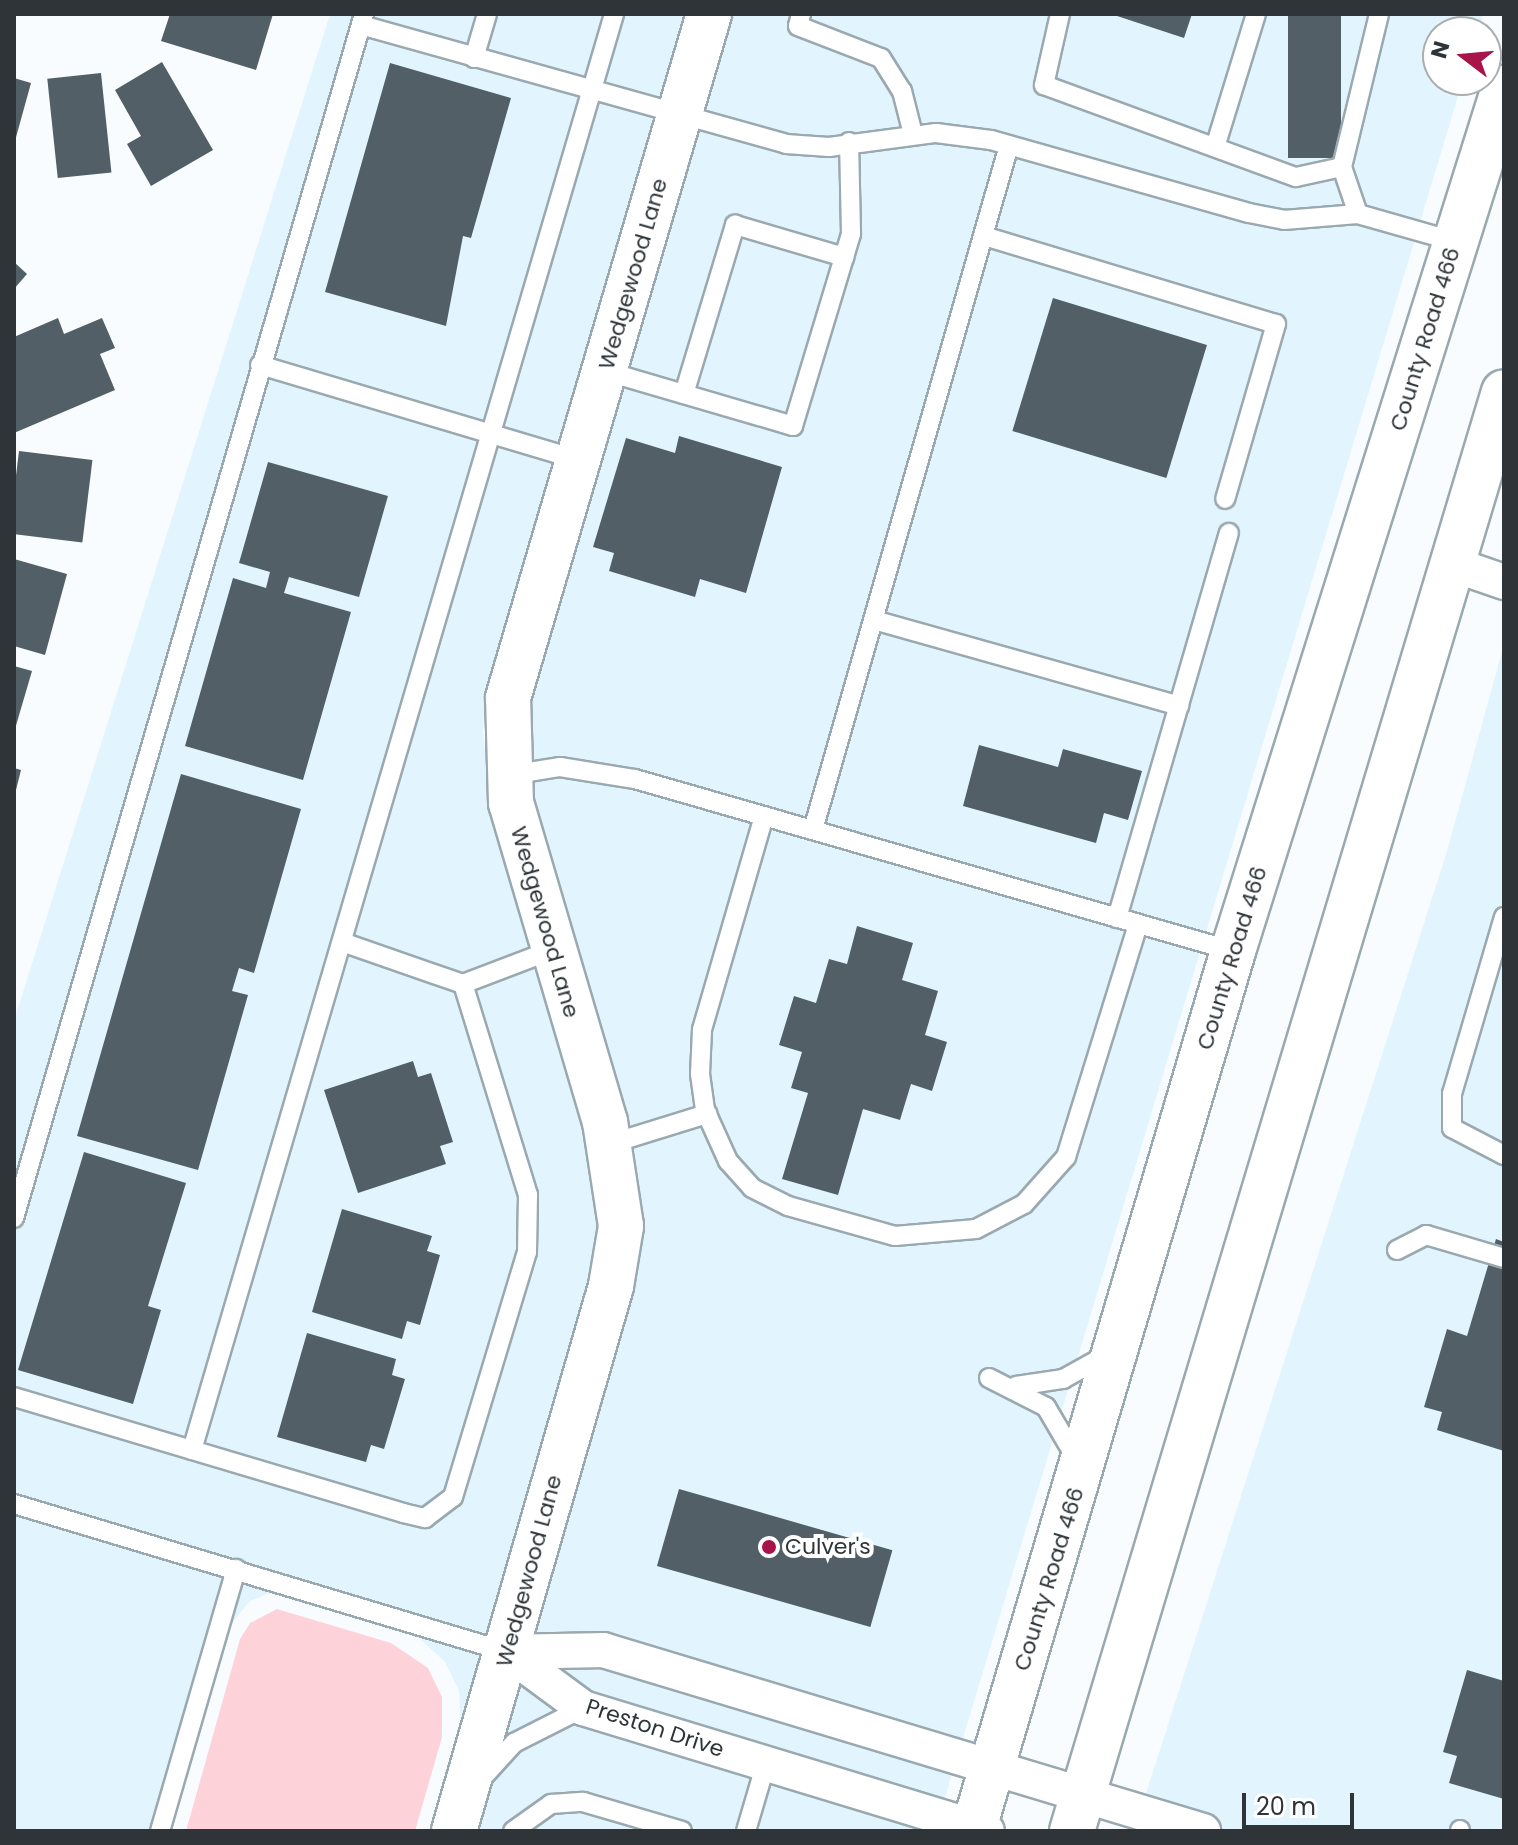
<!DOCTYPE html>
<html>
<head>
<meta charset="utf-8">
<style>
	body { margin:0 }
	#map { position:relative; width:1518px; height:1845px; overflow:hidden; background:#f9fcfe; font-family:Poppins,sans-serif }
	div>[style] { position:absolute }
	.built>* { inset:0; background:#e2f5ff }
	.green>* { inset:0; background:#fed2d9 }
	.building>* { inset:0; background:#525f66; transform-origin:0 0 }
	.roads { filter:drop-shadow(2px 0 #9aa9b0) drop-shadow(-2px 0 #9aa9b0) drop-shadow(0 2px #9aa9b0) drop-shadow(0 -2px #9aa9b0) }
	.service>* { height:18px; margin:-9px; padding:0 9px; transform-origin:9px; border-radius:9px; background:#fff }
	.minor>* { height:34px; margin:-17px; padding:0 17px; transform-origin:17px; border-radius:17px; background:#fff }
	.tertiary>* { height:44px; margin:-22px; padding:0 22px; transform-origin:22px; border-radius:22px; background:#fff }
	.secondary>* { height:44px; margin:-22px; padding:0 22px; transform-origin:22px; border-radius:22px; background:#fff }
	.dots>* { width:22px; height:22px; translate:-50% -50%; box-sizing:border-box; border:4px solid #fff; border-radius:50% }
	span { translate:-50% -50%; white-space:nowrap; text-align:center; line-height:1.15; -webkit-text-stroke:8px #fff; paint-order:stroke }
	.street-label { font-size:22px; color:#2e3437 }
	.poi-label { font-size:22px; color:#2e3437 }
	.left { translate:0 -50%; text-align:left }
	.frame { position:absolute; inset:0; border:16px solid #2e3437; pointer-events:none }
	.north { position:absolute; left:1422px; top:16px; width:80px; height:80px; box-sizing:border-box; background:#fff; border:2px solid #abaeaf; border-radius:50%; rotate:286deg; font-size:22px; font-weight:700; line-height:32px; text-align:center; color:#2e3437 }
	.north::after { content:''; display:block; margin:auto; width:28px; height:36px; background:#a81349; clip-path:polygon(50% 0,100% 100%,50% 72%,0 100%) }
	.scale { position:absolute; left:1242px; top:1793px; width:112px; height:36px; box-sizing:border-box; border:4px solid #2e3437; border-top:0; padding-left:10px; font-size:24px; line-height:28px; white-space:nowrap; color:#2e3437; -webkit-text-stroke:6px #fff; paint-order:stroke }
</style>
</head>
<body>
<div id="map">
	<div class="built">
		<i style="clip-path:polygon(330px 14px,686px 14px,486px 696px,483px 729px,490px 805px,594px 1172px,598px 1224px,590px 1281px,461px 1732px,459px 1691px,445px 1662px,419px 1638px,270px 1593px,250px 1601px,223px 1634px,167px 1831px,14px 1831px,14px 1021px)"></i>
		<i style="clip-path:polygon(731px 14px,1483px 14px,1478px 32px,1438px 32px,1438px 80px,1463px 80px,935px 1831px,477px 1831px,642px 1230px,625px 1118px,532px 800px,529px 703px)"></i>
		<i style="clip-path:polygon(1504px 644px,1504px 1831px,1134px 1831px,1447px 851px)"></i>
	</div>
	<div class="green">
		<i style="clip-path:polygon(277px 1609px,391px 1643px,428px 1668px,442px 1697px,442px 1737px,415px 1831px,186px 1831px,240px 1639px,250px 1623px)"></i>
	</div>
	<div class="building">
		<i style="clip-path:polygon(170px 14px,273px 14px,256px 70px,161px 41px)"></i>
		<i style="clip-path:polygon(1111px 14px,1192px 14px,1184px 38px)"></i>
		<i style="left:1288px;top:14px;width:53px;height:144px"></i>
		<i style="clip-path:polygon(162px 62px,213px 150px,151px 186px,127px 144px,141px 136px,115px 90px)"></i>
		<i style="clip-path:polygon(390px 63px,511px 98px,471px 238px,463px 236px,446px 326px,325px 292px)"></i>
		<i style="left:101px;top:73px;width:100px;height:54px;rotate:84deg"></i>
		<i style="clip-path:polygon(14px 78px,31px 83px,15px 141px,14px 141px)"></i>
		<i style="clip-path:polygon(14px 262px,27px 274px,14px 289px)"></i>
		<i style="left:1053px;top:298px;width:161px;height:139px;rotate:17deg"></i>
		<i style="clip-path:polygon(58px 318px,64px 334px,102px 318px,115px 348px,100px 354px,115px 390px,14px 433px,14px 337px)"></i>
		<i style="clip-path:polygon(679px 436px,782px 467px,746px 593px,700px 579px,695px 597px,609px 571px,614px 553px,593px 547px,626px 438px,675px 453px)"></i>
		<i style="left:19px;top:451px;width:74px;height:83px;rotate:7deg"></i>
		<i style="clip-path:polygon(268px 462px,388px 496px,359px 597px,289px 577px,284px 593px,351px 612px,303px 780px,185px 746px,233px 578px,266px 588px,270px 572px,239px 563px)"></i>
		<i style="clip-path:polygon(14px 559px,67px 574px,45px 655px,14px 646px)"></i>
		<i style="clip-path:polygon(14px 666px,32px 671px,15px 729px,14px 729px)"></i>
		<i style="clip-path:polygon(979px 745px,1058px 767px,1063px 749px,1142px 771px,1128px 820px,1104px 813px,1096px 843px,963px 806px)"></i>
		<i style="clip-path:polygon(14px 768px,21px 770px,15px 794px,14px 793px)"></i>
		<i style="clip-path:polygon(181px 774px,301px 809px,254px 973px,239px 968px,232px 991px,248px 995px,198px 1170px,77px 1136px)"></i>
		<i style="clip-path:polygon(857px 926px,913px 943px,902px 980px,938px 991px,925px 1035px,947px 1042px,932px 1091px,911px 1084px,900px 1120px,863px 1109px,838px 1195px,782px 1179px,808px 1093px,791px 1088px,802px 1052px,779px 1045px,794px 996px,816px 1003px,829px 959px,847px 964px)"></i>
		<i style="clip-path:polygon(413px 1061px,418px 1077px,431px 1073px,453px 1142px,440px 1146px,446px 1164px,358px 1193px,324px 1090px)"></i>
		<i style="clip-path:polygon(84px 1152px,186px 1183px,148px 1306px,161px 1310px,133px 1404px,18px 1370px)"></i>
		<i style="clip-path:polygon(342px 1209px,432px 1236px,427px 1251px,440px 1255px,420px 1325px,407px 1321px,402px 1339px,312px 1312px)"></i>
		<i style="clip-path:polygon(1496px 1239px,1504px 1242px,1504px 1451px,1437px 1430px,1442px 1412px,1424px 1407px,1447px 1329px,1467px 1336px)"></i>
		<i style="clip-path:polygon(307px 1333px,396px 1359px,392px 1375px,405px 1379px,384px 1449px,371px 1445px,366px 1462px,277px 1437px)"></i>
		<i style="left:679px;top:1489px;width:222px;height:80px;rotate:16deg"></i>
		<i style="clip-path:polygon(1467px 1670px,1504px 1681px,1504px 1799px,1449px 1783px,1457px 1756px,1443px 1752px)"></i>
	</div>
	<div class="roads">
		<div class="service">
			<i style="left:801px;top:14px;width:12px;rotate:104deg"></i>
			<i style="left:798px;top:26px;width:89px;rotate:21.1deg"></i>
			<i style="left:881px;top:58px;width:39px;rotate:58deg"></i>
			<i style="left:902px;top:91px;width:44px;rotate:75.7deg"></i>
			<i style="left:1060px;top:14px;width:73px;rotate:102.7deg"></i>
			<i style="left:1044px;top:85px;width:268px;rotate:20.1deg"></i>
			<i style="left:1296px;top:177px;width:47px;rotate:-12.3deg"></i>
			<i style="left:361px;top:25px;width:441px;rotate:15.6deg"></i>
			<i style="left:786px;top:144px;width:43px;rotate:4deg"></i>
			<i style="left:829px;top:147px;width:108px;rotate:-7.5deg"></i>
			<i style="left:936px;top:133px;width:55px;rotate:7.3deg"></i>
			<i style="left:991px;top:140px;width:268px;rotate:15.8deg"></i>
			<i style="left:1249px;top:213px;width:36px;rotate:11deg"></i>
			<i style="left:1284px;top:220px;width:74px;rotate:-4.6deg"></i>
			<i style="left:1358px;top:214px;width:102px;rotate:15.9deg"></i>
			<i style="left:474px;top:58px;width:46px;rotate:-73.5deg"></i>
			<i style="left:1216px;top:144px;width:136px;rotate:-72.9deg"></i>
			<i style="left:1358px;top:214px;width:50px;rotate:-108.8deg"></i>
			<i style="left:1342px;top:167px;width:157px;rotate:-76.4deg"></i>
			<i style="left:984px;top:236px;width:305px;rotate:16.8deg"></i>
			<i style="left:1276px;top:324px;width:182px;rotate:106.2deg"></i>
			<i style="left:260px;top:365px;width:333px;rotate:16.6deg"></i>
			<i style="left:605px;top:371px;width:196px;rotate:16.3deg"></i>
			<i style="left:793px;top:426px;width:201px;rotate:-73.2deg"></i>
			<i style="left:851px;top:234px;width:92px;rotate:-91.2deg"></i>
			<i style="left:684px;top:394px;width:177px;rotate:-73.2deg"></i>
			<i style="left:735px;top:225px;width:114px;rotate:16.4deg"></i>
			<i style="left:874px;top:620px;width:317px;rotate:15.7deg"></i>
			<i style="left:510px;top:775px;width:51px;rotate:-9.1deg"></i>
			<i style="left:560px;top:767px;width:76px;rotate:9.1deg"></i>
			<i style="left:635px;top:779px;width:622px;rotate:16.05deg"></i>
			<i style="left:764px;top:816px;width:223px;rotate:106.2deg"></i>
			<i style="left:702px;top:1030px;width:44px;rotate:92.6deg"></i>
			<i style="left:700px;top:1074px;width:36px;rotate:82deg"></i>
			<i style="left:705px;top:1110px;width:56px;rotate:65.7deg"></i>
			<i style="left:728px;top:1161px;width:36px;rotate:48deg"></i>
			<i style="left:752px;top:1188px;width:40px;rotate:26.6deg"></i>
			<i style="left:788px;top:1206px;width:111px;rotate:15.7deg"></i>
			<i style="left:895px;top:1236px;width:81px;rotate:-4.9deg"></i>
			<i style="left:976px;top:1229px;width:54px;rotate:-27.5deg"></i>
			<i style="left:1024px;top:1204px;width:63px;rotate:-48.2deg"></i>
			<i style="left:1066px;top:1157px;width:244px;rotate:-72.8deg"></i>
			<i style="left:813px;top:830px;width:712px;rotate:-74.03deg"></i>
			<i style="left:1504px;top:917px;width:184px;rotate:106.4deg"></i>
			<i style="left:1452px;top:1094px;width:34px;rotate:90deg"></i>
			<i style="left:1452px;top:1128px;width:59px;rotate:27.4deg"></i>
			<i style="left:1117px;top:918px;width:401px;rotate:-73.8deg"></i>
			<i style="left:463px;top:984px;width:95px;rotate:-20.9deg"></i>
			<i style="left:610px;top:1144px;width:102px;rotate:-17.2deg"></i>
			<i style="left:14px;top:1218px;width:1254px;rotate:-73.79deg"></i>
			<i style="left:1397px;top:1250px;width:33px;rotate:-27deg"></i>
			<i style="left:1426px;top:1235px;width:81px;rotate:16.4deg"></i>
			<i style="left:989px;top:1378px;width:64px;rotate:27deg"></i>
			<i style="left:1046px;top:1407px;width:59px;rotate:59.5deg"></i>
			<i style="left:1016px;top:1386px;width:48px;rotate:-8.5deg"></i>
			<i style="left:1063px;top:1379px;width:54px;rotate:-29deg"></i>
			<i style="left:14px;top:1397px;width:406px;rotate:16.6deg"></i>
			<i style="left:403px;top:1513px;width:23px;rotate:13deg"></i>
			<i style="left:425px;top:1518px;width:35px;rotate:-37deg"></i>
			<i style="left:453px;top:1497px;width:256px;rotate:-73.2deg"></i>
			<i style="left:527px;top:1252px;width:57px;rotate:-89deg"></i>
			<i style="left:528px;top:1195px;width:221px;rotate:-107.1deg"></i>
			<i style="left:463px;top:984px;width:128px;rotate:-160.9deg"></i>
			<i style="left:192px;top:1450px;width:1497px;rotate:-73.62deg"></i>
			<i style="left:14px;top:1504px;width:515px;rotate:16.71deg"></i>
			<i style="left:484px;top:1776px;width:45px;rotate:-47.7deg"></i>
			<i style="left:514px;top:1743px;width:77px;rotate:-26.9deg"></i>
			<i style="left:160px;top:1831px;width:273px;rotate:-73.8deg"></i>
			<i style="left:513px;top:1831px;width:47px;rotate:-35.4deg"></i>
			<i style="left:551px;top:1804px;width:32px;rotate:-4deg"></i>
			<i style="left:583px;top:1802px;width:103px;rotate:16.3deg"></i>
			<i style="left:746px;top:1831px;width:71px;rotate:-73.6deg"></i>
			<i style="left:1460px;top:1831px;width:1px;rotate:-90deg"></i>
		</div>
		<div class="minor">
			<i style="left:1452px;top:564px;width:55px;rotate:19.1deg"></i>
			<i style="left:507px;top:1652px;width:96px;rotate:-1.2deg"></i>
			<i style="left:603px;top:1650px;width:627px;rotate:16.79deg"></i>
			<i style="left:507px;top:1652px;width:94px;rotate:36.4deg"></i>
			<i style="left:583px;top:1708px;width:422px;rotate:16.9deg"></i>
		</div>
		<div class="tertiary">
			<i style="left:454px;top:1831px;width:567px;rotate:-73.93deg"></i>
			<i style="left:611px;top:1286px;width:61px;rotate:-80.5deg"></i>
			<i style="left:621px;top:1226px;width:105px;rotate:-98.7deg"></i>
			<i style="left:605px;top:1122px;width:333px;rotate:-106.4deg"></i>
			<i style="left:511px;top:803px;width:105px;rotate:-91.6deg"></i>
			<i style="left:508px;top:698px;width:713px;rotate:-73.62deg"></i>
		</div>
		<div class="secondary">
			<i style="left:973px;top:1831px;width:918px;rotate:-73.54deg"></i>
			<i style="left:1233px;top:951px;width:905px;rotate:-72.57deg"></i>
			<i style="left:1072px;top:1831px;width:1502px;rotate:-73.29deg"></i>
		</div>
	</div>
	<div class="dots">
		<i style="left:769px;top:1547px;background:#a81349"></i>
	</div>
	<div class="street-label">
		<span style="left:633px;top:274px;rotate:-74deg">Wedgewood Lane</span>
		<span style="left:1425px;top:339px;rotate:-73deg">County Road 466</span>
		<span style="left:545px;top:922px;rotate:74deg">Wedgewood Lane</span>
		<span style="left:1232px;top:958px;rotate:-73deg">County Road 466</span>
		<span style="left:529px;top:1571px;rotate:-75deg">Wedgewood Lane</span>
		<span style="left:1049px;top:1579px;rotate:-73deg">County Road 466</span>
		<span style="left:655px;top:1728px;rotate:18deg">Preston Drive</span>
	</div>
	<div class="poi-label">
		<span class="left" style="left:785px;top:1547px">Culver's</span>
	</div>
	<div class="frame"></div>
	<div class="north">N</div>
	<div class="scale">20 m</div>
</div>
</body>
</html>
